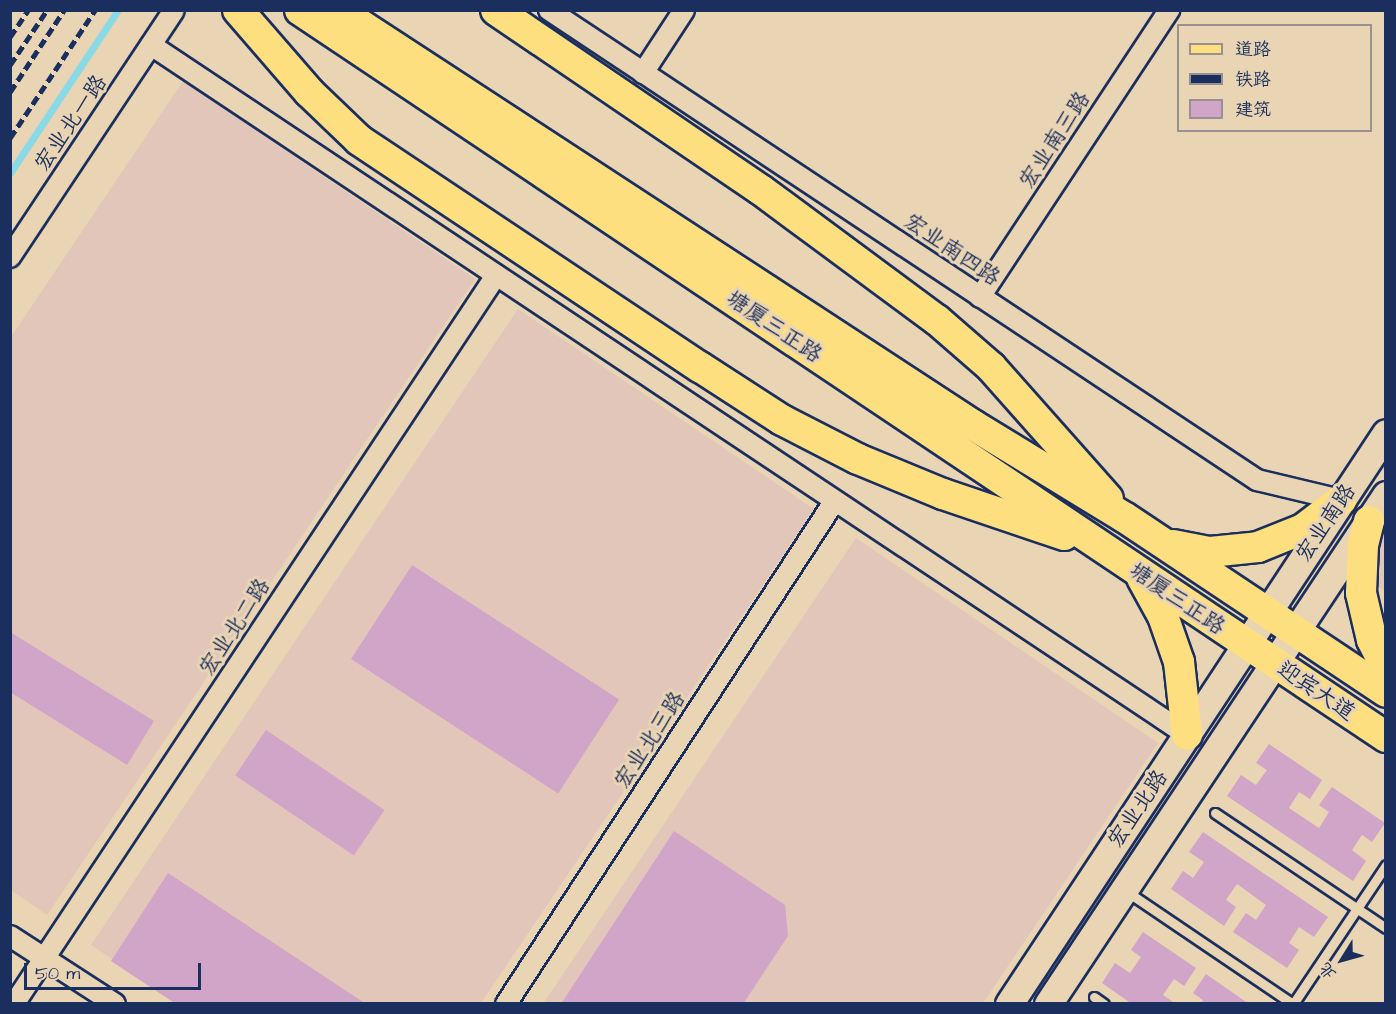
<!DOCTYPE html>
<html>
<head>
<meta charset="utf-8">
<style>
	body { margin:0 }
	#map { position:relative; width:1396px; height:1014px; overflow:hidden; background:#e9d4b3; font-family:"Architects Daughter","LXGW WenKai TC",sans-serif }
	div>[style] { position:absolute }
	.built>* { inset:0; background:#e2c6b9 }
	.stream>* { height:7px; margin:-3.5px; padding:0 3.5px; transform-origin:3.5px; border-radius:3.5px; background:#89d9e6 }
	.building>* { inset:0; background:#d1a5c8; transform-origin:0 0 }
	.roads { filter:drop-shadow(2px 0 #1b2f5e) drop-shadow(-2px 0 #1b2f5e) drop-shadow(0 2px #1b2f5e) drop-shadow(0 -2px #1b2f5e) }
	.service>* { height:9px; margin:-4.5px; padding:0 4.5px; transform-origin:4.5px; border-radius:4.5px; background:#e9d4b3 }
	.minor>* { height:20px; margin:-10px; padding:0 10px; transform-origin:10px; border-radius:10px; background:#e9d4b3 }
	.secondary>* { height:27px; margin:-13.5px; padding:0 13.5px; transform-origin:13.5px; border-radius:13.5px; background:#e9d4b3 }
	.primary>* { height:30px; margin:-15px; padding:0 15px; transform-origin:15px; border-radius:15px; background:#fddf80 }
	.rail>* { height:4.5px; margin-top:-2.25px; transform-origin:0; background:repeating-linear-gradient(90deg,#1b2f5e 0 9px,transparent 0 13.5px) }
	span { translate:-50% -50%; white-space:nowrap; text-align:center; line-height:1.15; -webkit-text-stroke:6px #e9d4b3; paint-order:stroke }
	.street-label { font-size:22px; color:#1b2f5e }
	.frame { position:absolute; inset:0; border:12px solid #1b2f5e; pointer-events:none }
	.legend { position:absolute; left:1177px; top:24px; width:195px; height:108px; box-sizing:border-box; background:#e9d4b3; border:2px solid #979291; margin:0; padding:8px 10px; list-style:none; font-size:18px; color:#1b2f5e }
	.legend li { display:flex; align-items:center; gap:12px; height:30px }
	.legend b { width:30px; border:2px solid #979291 }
	.north { position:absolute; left:1312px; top:930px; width:60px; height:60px; -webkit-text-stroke:4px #e9d4b3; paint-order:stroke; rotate:233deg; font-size:16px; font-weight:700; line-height:24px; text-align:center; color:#1b2f5e }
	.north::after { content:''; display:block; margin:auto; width:21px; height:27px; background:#1b2f5e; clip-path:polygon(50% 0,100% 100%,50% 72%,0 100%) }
	.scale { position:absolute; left:24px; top:963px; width:177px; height:27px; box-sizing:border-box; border:3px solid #1b2f5e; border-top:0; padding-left:8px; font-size:18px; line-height:21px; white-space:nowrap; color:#1b2f5e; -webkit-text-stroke:4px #e9d4b3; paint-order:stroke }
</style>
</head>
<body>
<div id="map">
	<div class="built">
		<i style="clip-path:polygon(183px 81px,475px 279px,47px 915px,11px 890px,11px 337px)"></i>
		<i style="clip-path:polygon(518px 309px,814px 509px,481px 1003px,178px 1003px,91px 945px)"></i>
		<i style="clip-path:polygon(1385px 534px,1385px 591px,1359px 573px)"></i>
		<i style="clip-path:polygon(856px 538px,1158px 743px,983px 1003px,543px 1004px)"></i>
	</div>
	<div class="stream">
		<i style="left:10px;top:173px;width:196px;rotate:-56.5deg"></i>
	</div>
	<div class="building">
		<i style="left:412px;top:565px;width:247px;height:112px;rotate:33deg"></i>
		<i style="clip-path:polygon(10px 632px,154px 721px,127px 765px,10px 692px)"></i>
		<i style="left:266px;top:730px;width:143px;height:55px;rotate:34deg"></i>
		<i style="clip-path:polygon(1269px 744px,1322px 780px,1310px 799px,1299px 792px,1289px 808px,1319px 828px,1329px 812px,1319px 805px,1332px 787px,1385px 823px,1372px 842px,1362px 835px,1352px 850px,1366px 861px,1353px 881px,1227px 796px,1241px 775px,1256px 785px,1267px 770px,1256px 763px)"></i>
		<i style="clip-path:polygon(674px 831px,785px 905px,788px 936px,743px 1004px,561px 1004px)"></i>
		<i style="clip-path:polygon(1203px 832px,1328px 917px,1314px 937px,1299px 927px,1289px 943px,1299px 950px,1287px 968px,1233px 932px,1246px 913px,1256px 920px,1266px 905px,1237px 884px,1226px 900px,1236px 907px,1224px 926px,1171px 889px,1183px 871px,1193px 878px,1204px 862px,1189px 852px)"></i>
		<i style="clip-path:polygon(168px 873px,366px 1004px,176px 1004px,111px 961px)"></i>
		<i style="clip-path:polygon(1143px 932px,1196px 968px,1184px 986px,1174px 979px,1163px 995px,1176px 1004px,1132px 1004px,1102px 983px,1115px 963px,1130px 973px,1141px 957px,1131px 950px)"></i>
		<i style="clip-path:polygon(1206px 974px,1249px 1004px,1201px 1004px,1203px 1000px,1193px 993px)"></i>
	</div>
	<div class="roads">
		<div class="service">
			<i style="left:1215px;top:813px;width:206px;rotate:33.9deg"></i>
			<i style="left:1126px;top:891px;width:202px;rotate:34.1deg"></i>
			<i style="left:1094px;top:997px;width:12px;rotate:35deg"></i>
			<i style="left:1293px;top:1004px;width:167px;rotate:-56.2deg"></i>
		</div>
		<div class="minor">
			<i style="left:549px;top:10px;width:850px;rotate:33.58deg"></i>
			<i style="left:1257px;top:480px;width:86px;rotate:13.4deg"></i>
			<i style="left:151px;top:45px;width:1245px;rotate:33.66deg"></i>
			<i style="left:643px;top:73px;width:75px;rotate:-56.9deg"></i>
			<i style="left:10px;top:257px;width:296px;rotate:-56.4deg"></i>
			<i style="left:980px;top:297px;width:344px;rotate:-56.6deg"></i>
			<i style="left:10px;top:936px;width:125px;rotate:32.9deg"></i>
			<i style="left:14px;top:1004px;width:872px;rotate:-56.51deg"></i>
			<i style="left:506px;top:1004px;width:600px;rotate:-56.84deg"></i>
		</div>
		<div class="secondary">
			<i style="left:1009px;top:1004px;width:684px;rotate:-56.57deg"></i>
			<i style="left:1048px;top:1004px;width:611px;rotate:-56.41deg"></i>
		</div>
		<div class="primary">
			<i style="left:238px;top:10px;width:108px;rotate:49.1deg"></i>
			<i style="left:309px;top:92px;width:69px;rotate:43.8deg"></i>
			<i style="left:359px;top:140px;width:410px;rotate:33.7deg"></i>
			<i style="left:700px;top:367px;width:98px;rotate:32.9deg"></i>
			<i style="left:782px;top:420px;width:85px;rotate:27.2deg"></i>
			<i style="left:858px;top:459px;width:92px;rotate:22.4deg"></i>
			<i style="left:943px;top:494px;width:128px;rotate:18.7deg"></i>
			<i style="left:300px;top:10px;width:1307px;rotate:33.8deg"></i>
			<i style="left:338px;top:10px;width:759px;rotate:33.17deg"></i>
			<i style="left:973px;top:425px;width:177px;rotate:31.4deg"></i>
			<i style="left:1124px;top:517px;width:315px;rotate:33.7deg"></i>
			<i style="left:496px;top:10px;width:320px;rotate:34.2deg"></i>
			<i style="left:761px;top:190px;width:219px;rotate:36.5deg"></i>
			<i style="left:937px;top:320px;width:72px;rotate:41deg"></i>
			<i style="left:991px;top:367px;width:176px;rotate:48.4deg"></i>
			<i style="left:1369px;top:521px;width:25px;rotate:104deg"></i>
			<i style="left:1363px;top:545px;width:48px;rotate:92.4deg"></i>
			<i style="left:1361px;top:593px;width:48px;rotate:76.8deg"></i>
			<i style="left:1372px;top:640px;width:31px;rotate:63deg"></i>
			<i style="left:1173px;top:545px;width:38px;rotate:11deg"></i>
			<i style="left:1210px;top:552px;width:48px;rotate:-5.9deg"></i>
			<i style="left:1258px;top:547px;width:48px;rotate:-21.8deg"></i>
			<i style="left:1303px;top:529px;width:48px;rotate:-37.3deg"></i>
			<i style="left:1142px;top:578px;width:43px;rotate:61.1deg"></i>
			<i style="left:1163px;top:616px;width:49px;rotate:70.8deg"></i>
			<i style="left:1179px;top:662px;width:73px;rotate:83.7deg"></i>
		</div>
	</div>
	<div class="rail">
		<i style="left:10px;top:37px;width:32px;rotate:-56deg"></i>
		<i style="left:10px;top:65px;width:66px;rotate:-56.1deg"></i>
		<i style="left:10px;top:92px;width:98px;rotate:-56.6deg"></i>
		<i style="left:10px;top:138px;width:154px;rotate:-56.4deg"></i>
	</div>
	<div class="street-label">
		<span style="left:71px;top:123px;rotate:-56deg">宏业北一路</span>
		<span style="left:1055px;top:140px;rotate:-57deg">宏业南三路</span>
		<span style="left:952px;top:250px;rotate:34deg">宏业南四路</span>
		<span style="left:774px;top:327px;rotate:34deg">塘厦三正路</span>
		<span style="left:1326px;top:523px;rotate:-56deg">宏业南路</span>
		<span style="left:1177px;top:599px;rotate:34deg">塘厦三正路</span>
		<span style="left:235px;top:627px;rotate:-57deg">宏业北二路</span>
		<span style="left:1316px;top:691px;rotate:34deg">迎宾大道</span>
		<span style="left:650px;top:740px;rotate:-57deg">宏业北三路</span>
		<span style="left:1138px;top:809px;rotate:-56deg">宏业北路</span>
	</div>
	<div class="frame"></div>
	<ul class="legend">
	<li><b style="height:8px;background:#fddf80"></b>道路</li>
	<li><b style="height:8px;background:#1b2f5e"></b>铁路</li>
	<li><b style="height:16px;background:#d1a5c8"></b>建筑</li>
	</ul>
	<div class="north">北</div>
	<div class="scale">50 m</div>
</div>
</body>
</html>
